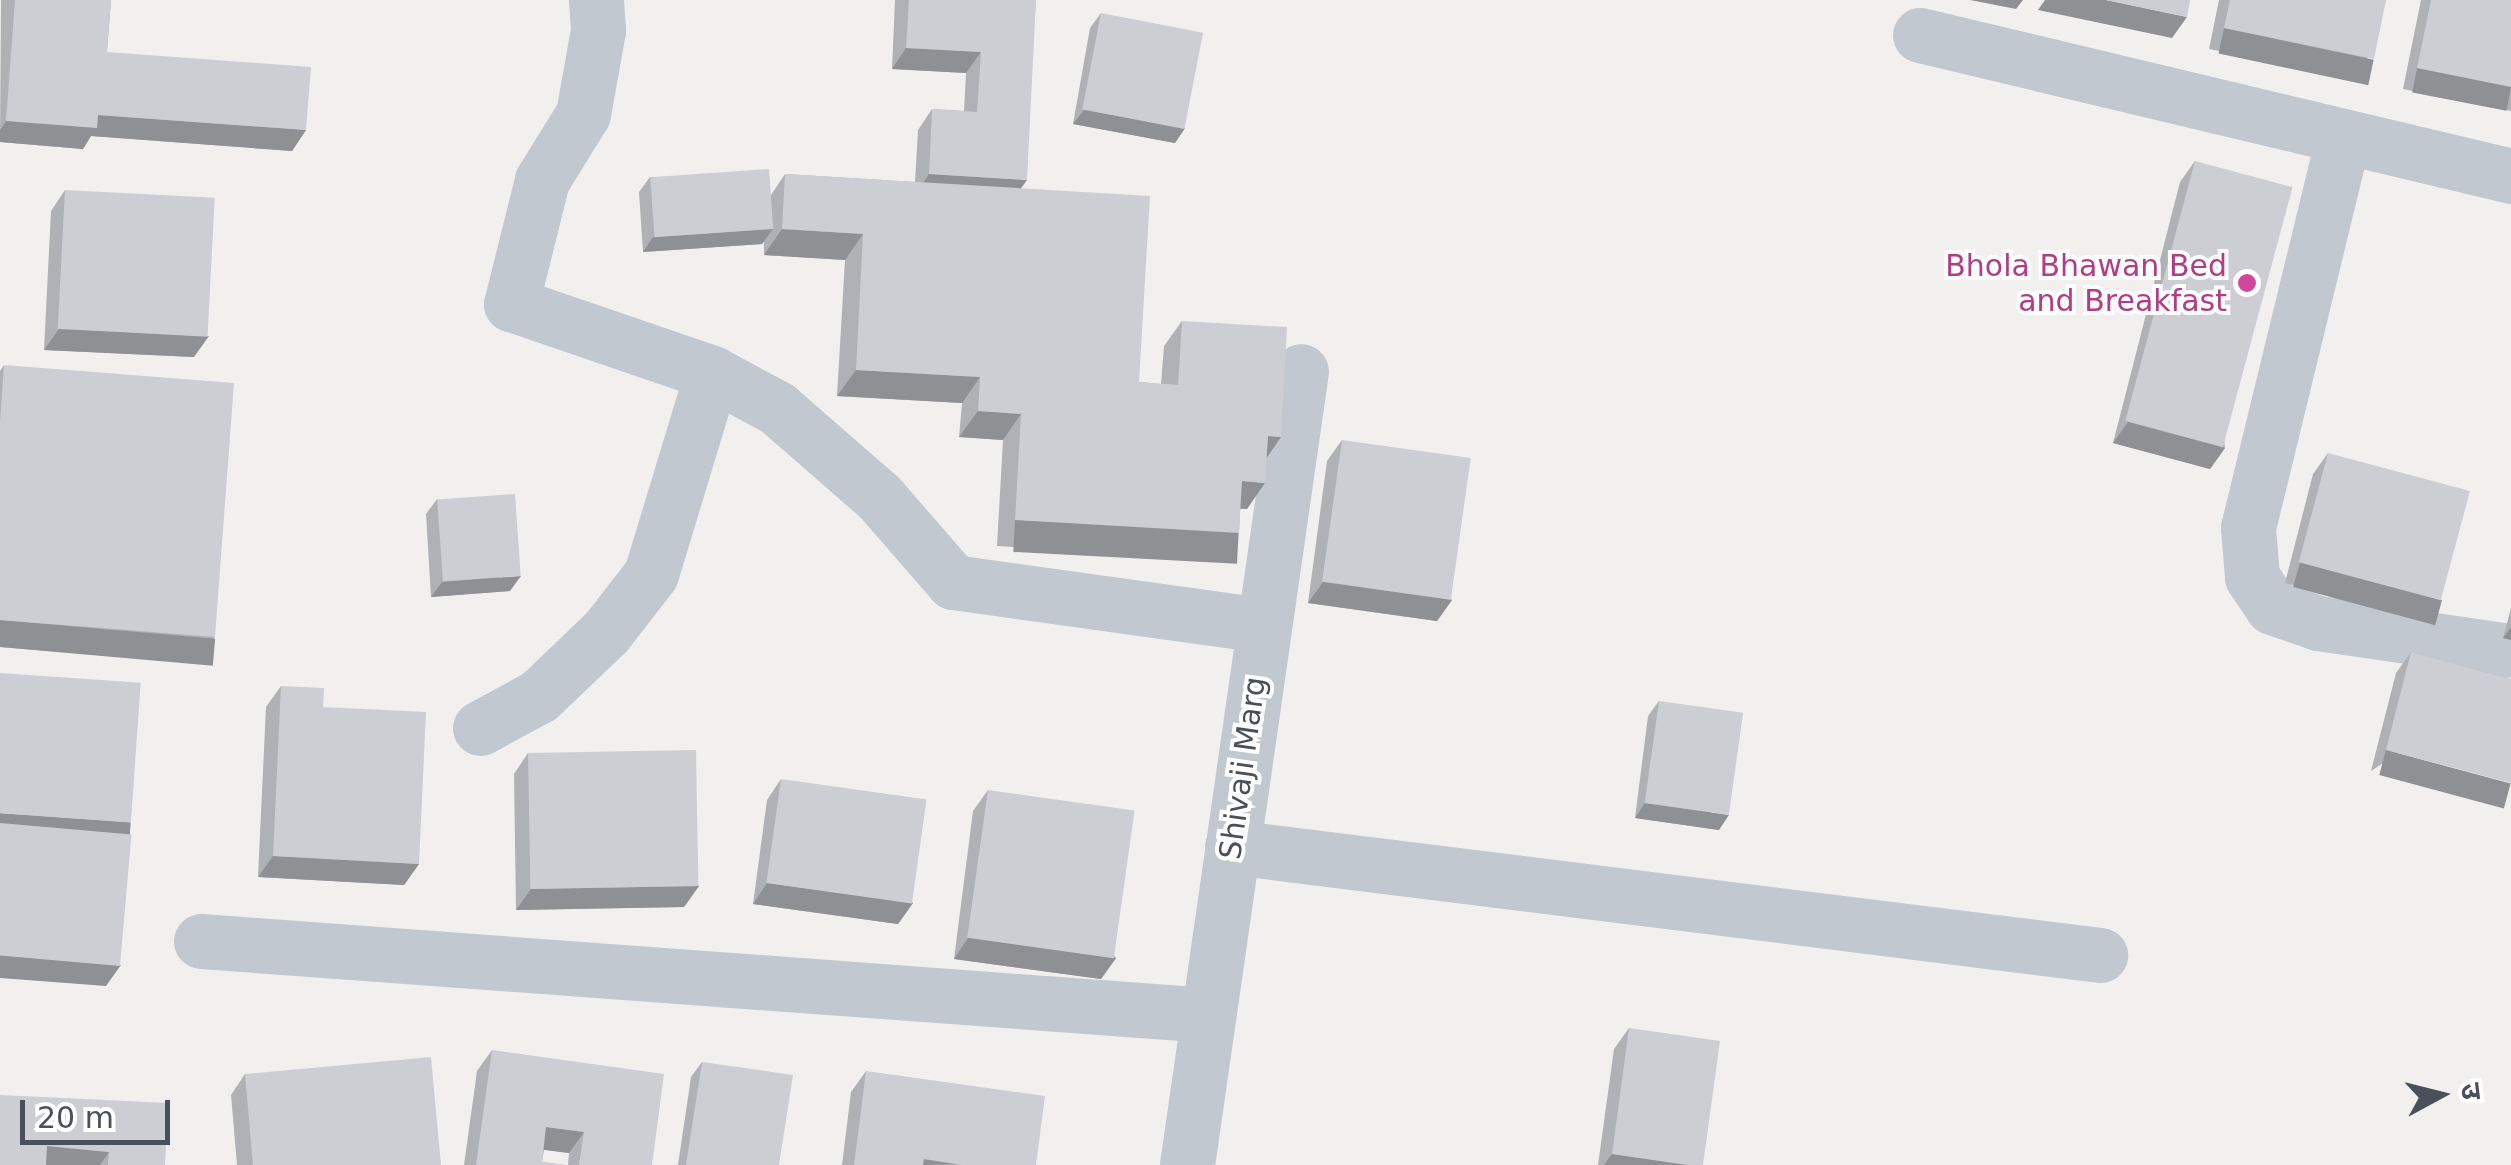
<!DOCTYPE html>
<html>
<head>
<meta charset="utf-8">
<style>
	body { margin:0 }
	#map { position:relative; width:2511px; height:1165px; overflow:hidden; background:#f2f0ef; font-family:"DejaVu Sans","Noto Sans Devanagari",sans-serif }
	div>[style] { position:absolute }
	.minor>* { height:55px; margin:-27.5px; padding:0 27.5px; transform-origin:27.5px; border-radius:27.5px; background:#c1c8d0 }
	.wall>* { inset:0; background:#afb1b5 }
	.shaded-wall>* { inset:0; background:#8f9094; transform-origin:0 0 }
	.building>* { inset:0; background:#ccced3; transform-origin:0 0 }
	.dots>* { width:28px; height:28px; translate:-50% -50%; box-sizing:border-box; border:5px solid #fff; border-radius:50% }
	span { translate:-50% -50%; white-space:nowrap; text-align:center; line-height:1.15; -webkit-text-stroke:8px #fff; paint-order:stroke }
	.hotel-label { font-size:30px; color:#b23c85 }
	.right { translate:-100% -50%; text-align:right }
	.street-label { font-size:30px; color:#49505b }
	.north { position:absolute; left:2391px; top:1045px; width:100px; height:100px; -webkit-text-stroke:8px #fff; paint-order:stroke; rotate:83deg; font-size:28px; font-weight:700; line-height:40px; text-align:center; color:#49505b }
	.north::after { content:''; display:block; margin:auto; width:35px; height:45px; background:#49505b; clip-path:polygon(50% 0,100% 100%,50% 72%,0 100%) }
	.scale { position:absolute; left:20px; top:1100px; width:150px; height:45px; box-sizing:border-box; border:5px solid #49505b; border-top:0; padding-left:12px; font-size:30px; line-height:35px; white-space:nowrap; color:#49505b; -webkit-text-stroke:8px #fff; paint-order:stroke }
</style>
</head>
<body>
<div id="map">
	<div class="minor">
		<i style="left:596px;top:0;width:30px;rotate:86deg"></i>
		<i style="left:598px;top:30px;width:85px;rotate:100.1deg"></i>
		<i style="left:583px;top:114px;width:78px;rotate:121.8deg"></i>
		<i style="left:542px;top:180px;width:128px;rotate:104deg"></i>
		<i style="left:511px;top:304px;width:213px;rotate:18.9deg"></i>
		<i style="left:712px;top:373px;width:74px;rotate:28.3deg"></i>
		<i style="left:777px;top:408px;width:137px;rotate:41.1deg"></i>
		<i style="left:880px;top:498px;width:111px;rotate:49deg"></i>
		<i style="left:953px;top:582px;width:314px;rotate:7.9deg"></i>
		<i style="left:1920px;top:35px;width:608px;rotate:13.42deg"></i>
		<i style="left:2343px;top:138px;width:401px;rotate:103.7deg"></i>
		<i style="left:2248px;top:528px;width:49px;rotate:85.3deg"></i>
		<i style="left:2252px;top:577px;width:36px;rotate:56deg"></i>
		<i style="left:2272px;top:607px;width:49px;rotate:19.2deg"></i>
		<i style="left:2318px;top:623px;width:188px;rotate:8.3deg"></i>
		<i style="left:480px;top:728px;width:67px;rotate:-28.5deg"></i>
		<i style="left:539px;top:696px;width:93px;rotate:-43.7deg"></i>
		<i style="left:606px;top:632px;width:73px;rotate:-52.2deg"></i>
		<i style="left:651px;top:574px;width:210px;rotate:-73.1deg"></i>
		<i style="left:1232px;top:847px;width:875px;rotate:7.09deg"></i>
		<i style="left:201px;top:941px;width:1010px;rotate:4.2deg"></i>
		<i style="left:1187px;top:1165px;width:802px;rotate:-81.83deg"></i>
	</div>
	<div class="wall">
		<i style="clip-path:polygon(1px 0,111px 0,107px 52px,306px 130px,292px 151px,91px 136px,83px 149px,0 142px)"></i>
		<i style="clip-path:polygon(895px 0,1036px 0,1021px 188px,1139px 382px,1161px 384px,1164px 346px,1182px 321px,1281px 437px,1267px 457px,1247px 509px,1240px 509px,1239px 533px,1221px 559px,997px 546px,1003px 440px,959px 437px,962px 403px,837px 396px,845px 260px,764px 255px,764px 241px,762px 244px,643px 252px,639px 192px,650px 177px,771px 195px,785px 174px,915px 182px,918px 130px,932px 109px,964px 111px,966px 73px,892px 69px)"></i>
		<i style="clip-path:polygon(2219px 0,2386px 0,2360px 80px,2209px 49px)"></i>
		<i style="clip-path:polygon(2421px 0,2511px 0,2511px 111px,2403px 89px)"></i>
		<i style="clip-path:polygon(1101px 13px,1185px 128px,1175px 143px,1073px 124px,1090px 28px)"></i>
		<i style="clip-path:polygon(2195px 161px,2225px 448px,2210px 469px,2113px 443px,2180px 182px)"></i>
		<i style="clip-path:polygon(65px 190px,194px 357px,44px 350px,51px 211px)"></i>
		<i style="clip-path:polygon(4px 365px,215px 637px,197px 663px,0 647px,0 371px)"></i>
		<i style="clip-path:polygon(1342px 440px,1452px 600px,1437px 621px,1308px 603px,1327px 461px)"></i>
		<i style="clip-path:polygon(2328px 453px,2428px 621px,2285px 583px,2313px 474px)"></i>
		<i style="clip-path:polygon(437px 499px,510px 591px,431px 597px,426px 514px)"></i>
		<i style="clip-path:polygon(2511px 608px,2511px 640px,2503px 638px)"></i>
		<i style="clip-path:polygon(2411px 652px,2511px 679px,2371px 771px,2396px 673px)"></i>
		<i style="clip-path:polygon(281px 686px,323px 707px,419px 864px,404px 885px,258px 877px,266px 707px)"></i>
		<i style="clip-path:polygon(1659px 701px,1719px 830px,1635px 818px,1648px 716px)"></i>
		<i style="clip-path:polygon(528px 753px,699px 886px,684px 907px,516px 910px,514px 774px)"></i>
		<i style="clip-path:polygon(781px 779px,913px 903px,898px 924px,753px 904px,767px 800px)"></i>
		<i style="clip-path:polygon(988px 790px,1116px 958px,1101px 979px,954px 959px,973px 811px)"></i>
		<i style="clip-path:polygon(1629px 1028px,1703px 1165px,1598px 1165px,1614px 1049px)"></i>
		<i style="clip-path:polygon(492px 1050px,652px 1165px,568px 1165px,569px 1153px,544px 1150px,542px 1162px,565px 1165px,464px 1165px,477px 1071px)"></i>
		<i style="clip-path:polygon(702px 1062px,779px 1165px,678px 1165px,691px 1077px)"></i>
		<i style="clip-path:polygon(866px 1071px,1036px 1165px,842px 1165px,851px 1092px)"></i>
		<i style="clip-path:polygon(245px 1074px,441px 1165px,237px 1165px,231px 1095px)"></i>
		<i style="clip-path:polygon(0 1095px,165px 1165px,0 1165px)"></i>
	</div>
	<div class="shaded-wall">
		<i style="clip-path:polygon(1970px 0,2023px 0,2016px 9px)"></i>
		<i style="clip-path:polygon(2045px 0,2106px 0,2187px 17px,2172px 38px,2038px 10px)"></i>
		<i style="left:2224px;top:28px;width:153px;height:26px;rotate:12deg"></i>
		<i style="clip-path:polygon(906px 48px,981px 52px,966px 73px,892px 69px)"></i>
		<i style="left:2417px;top:68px;width:96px;height:25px;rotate:11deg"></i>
		<i style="clip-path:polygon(1084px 110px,1185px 128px,1175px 143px,1073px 124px)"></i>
		<i style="clip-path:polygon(98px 115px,306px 130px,292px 151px,91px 136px,83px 149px,0 142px,0 130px,6px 121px)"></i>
		<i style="clip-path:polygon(929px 174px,1027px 180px,1012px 201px,915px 195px)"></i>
		<i style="clip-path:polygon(773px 229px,762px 244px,643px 252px,653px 237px)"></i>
		<i style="clip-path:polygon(782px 229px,863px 234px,845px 260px,764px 255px)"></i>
		<i style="clip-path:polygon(59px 329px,209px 336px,194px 357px,44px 350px)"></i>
		<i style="clip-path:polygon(856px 370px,980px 377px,962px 403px,837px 396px)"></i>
		<i style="clip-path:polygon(978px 411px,1021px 414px,1003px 440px,959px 437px)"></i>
		<i style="clip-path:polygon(2128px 422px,2225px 448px,2210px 469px,2113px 443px)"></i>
		<i style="clip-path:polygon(1268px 436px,1281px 437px,1263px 463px)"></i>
		<i style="clip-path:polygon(1242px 481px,1265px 483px,1247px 509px,1224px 507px)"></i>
		<i style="left:1015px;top:520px;width:224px;height:32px;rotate:3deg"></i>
		<i style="left:2300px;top:562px;width:147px;height:26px;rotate:15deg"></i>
		<i style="clip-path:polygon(521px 576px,510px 591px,431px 597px,442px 582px)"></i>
		<i style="clip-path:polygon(1323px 582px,1452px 600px,1437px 621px,1308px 603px)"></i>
		<i style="left:0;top:620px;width:216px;height:27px;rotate:5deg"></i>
		<i style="clip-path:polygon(2511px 627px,2511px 640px,2503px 638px)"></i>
		<i style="left:2386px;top:750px;width:129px;height:26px;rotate:15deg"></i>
		<i style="clip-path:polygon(1645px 803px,1729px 815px,1719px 830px,1635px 818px)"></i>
		<i style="left:0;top:813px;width:131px;height:22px;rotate:4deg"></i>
		<i style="clip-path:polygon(273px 856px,419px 864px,404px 885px,258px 877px)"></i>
		<i style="clip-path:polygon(767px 883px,913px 903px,898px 924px,753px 904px)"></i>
		<i style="clip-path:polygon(699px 886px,684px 907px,516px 910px,531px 889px)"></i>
		<i style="clip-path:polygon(968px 938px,1116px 958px,1101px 979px,954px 959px)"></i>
		<i style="clip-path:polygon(0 955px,121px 965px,106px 986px,0 978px)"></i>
		<i style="clip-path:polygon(546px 1127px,584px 1132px,569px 1153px,532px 1148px)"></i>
		<i style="clip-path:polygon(47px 1146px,109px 1152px,100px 1165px,34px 1165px)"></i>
		<i style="clip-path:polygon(1612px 1154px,1688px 1165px,1604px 1165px)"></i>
		<i style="clip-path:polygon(924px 1159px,962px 1164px,920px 1165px)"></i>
	</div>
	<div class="building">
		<i style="clip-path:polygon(15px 0,111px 0,107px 52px,311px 67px,306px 130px,98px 115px,97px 128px,6px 121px)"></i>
		<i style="clip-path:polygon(909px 0,1036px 0,1027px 180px,929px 174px,932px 109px,977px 112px,981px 52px,906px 48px)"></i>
		<i style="clip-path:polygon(2106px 0,2190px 0,2187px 17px)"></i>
		<i style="clip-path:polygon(2230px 0,2386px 0,2374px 59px,2224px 28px)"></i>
		<i style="clip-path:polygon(2431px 0,2511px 0,2511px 87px,2417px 68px)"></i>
		<i style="left:1101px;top:13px;width:104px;height:98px;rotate:11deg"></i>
		<i style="left:2195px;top:161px;width:101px;height:269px;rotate:15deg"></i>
		<i style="left:769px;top:169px;width:60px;height:119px;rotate:86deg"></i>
		<i style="clip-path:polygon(785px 174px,1150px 196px,1139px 382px,1178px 385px,1182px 321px,1287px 327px,1281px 437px,1268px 436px,1265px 483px,1242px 481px,1239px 533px,1015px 520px,1021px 414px,978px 411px,980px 377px,856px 370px,863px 234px,782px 229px)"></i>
		<i style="left:65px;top:190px;width:150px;height:139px;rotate:3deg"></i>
		<i style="clip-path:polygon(4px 365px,234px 383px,215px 637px,0 620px,0 422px)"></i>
		<i style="left:1342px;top:440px;width:130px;height:143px;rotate:8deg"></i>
		<i style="left:2328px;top:453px;width:147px;height:113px;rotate:15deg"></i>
		<i style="left:515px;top:494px;width:82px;height:78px;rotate:86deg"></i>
		<i style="clip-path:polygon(2411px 652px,2511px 679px,2511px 783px,2386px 750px)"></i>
		<i style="left:0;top:673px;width:141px;height:140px;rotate:4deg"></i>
		<i style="clip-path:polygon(281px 686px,324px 688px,323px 707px,426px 712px,419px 864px,273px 856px)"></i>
		<i style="left:1659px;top:701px;width:85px;height:103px;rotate:8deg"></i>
		<i style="left:696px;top:750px;width:136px;height:168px;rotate:89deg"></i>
		<i style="left:781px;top:779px;width:147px;height:105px;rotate:8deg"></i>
		<i style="left:988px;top:790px;width:148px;height:149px;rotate:8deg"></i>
		<i style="left:0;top:823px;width:132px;height:132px;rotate:5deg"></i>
		<i style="clip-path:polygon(1629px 1028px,1720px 1041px,1703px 1165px,1688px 1165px,1612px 1154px)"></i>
		<i style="clip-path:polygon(492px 1050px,664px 1074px,652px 1165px,579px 1165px,584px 1132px,546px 1127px,542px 1162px,565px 1165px,476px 1165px)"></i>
		<i style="clip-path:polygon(431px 1057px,441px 1165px,253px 1165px,245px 1074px)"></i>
		<i style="clip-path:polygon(702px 1062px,793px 1075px,779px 1165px,686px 1165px)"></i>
		<i style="clip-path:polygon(866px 1071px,1045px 1096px,1036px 1165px,961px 1165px,924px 1159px,923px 1165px,854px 1165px)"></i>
		<i style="clip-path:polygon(0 1095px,168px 1103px,165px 1165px,108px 1165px,109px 1152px,47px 1146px,46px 1165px,0 1165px)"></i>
	</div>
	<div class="dots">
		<i style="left:2247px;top:283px;background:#d1479c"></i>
	</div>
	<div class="hotel-label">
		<span class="right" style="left:2227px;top:283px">Bhola Bhawan Bed<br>and Breakfast</span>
	</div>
	<div class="street-label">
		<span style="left:1243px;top:768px;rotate:-82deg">Shivaji Marg</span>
	</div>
	<div class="north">उ</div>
	<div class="scale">20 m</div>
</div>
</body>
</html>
